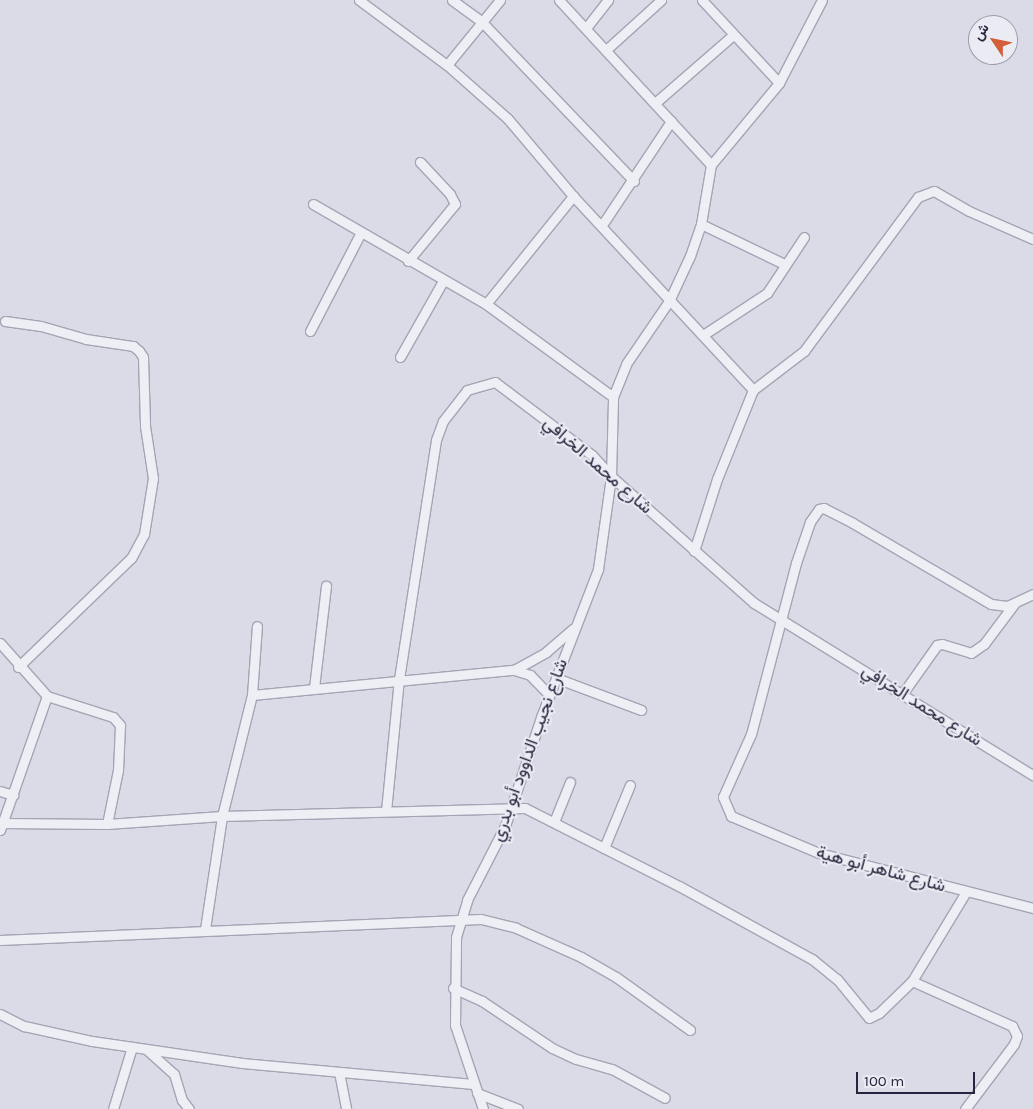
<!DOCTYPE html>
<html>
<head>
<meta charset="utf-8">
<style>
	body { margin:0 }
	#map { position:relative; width:1033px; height:1109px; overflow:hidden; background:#dbdbe7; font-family:Karla,Vazirmatn,sans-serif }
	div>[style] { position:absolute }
	.roads { filter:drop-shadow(1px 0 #a4a4b4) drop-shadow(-1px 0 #a4a4b4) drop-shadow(0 1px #a4a4b4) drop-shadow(0 -1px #a4a4b4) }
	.minor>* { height:9px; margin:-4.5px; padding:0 4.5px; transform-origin:4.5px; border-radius:4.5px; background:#eeeef5 }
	span { translate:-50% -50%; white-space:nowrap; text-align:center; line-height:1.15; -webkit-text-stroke:4px #ebebf4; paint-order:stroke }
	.street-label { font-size:18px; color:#25253d }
	.north { position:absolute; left:968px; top:15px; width:50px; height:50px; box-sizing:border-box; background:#ebebf4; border:1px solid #9c9cab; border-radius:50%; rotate:304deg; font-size:14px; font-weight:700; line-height:20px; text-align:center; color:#25253d }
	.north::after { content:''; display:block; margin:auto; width:18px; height:22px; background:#d35e39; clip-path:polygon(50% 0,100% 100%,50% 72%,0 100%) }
	.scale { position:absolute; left:856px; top:1072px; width:119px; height:22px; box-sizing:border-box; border:2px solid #25253d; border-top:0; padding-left:6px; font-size:15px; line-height:18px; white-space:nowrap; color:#25253d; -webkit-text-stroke:4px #ebebf4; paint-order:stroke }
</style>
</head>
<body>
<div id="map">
	<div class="roads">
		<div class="minor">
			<i style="left:359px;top:0;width:109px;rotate:36.5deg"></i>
			<i style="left:447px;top:65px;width:81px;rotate:41.5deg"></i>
			<i style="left:508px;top:119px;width:101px;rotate:49.8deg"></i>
			<i style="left:573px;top:196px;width:265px;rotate:47.1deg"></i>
			<i style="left:452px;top:0;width:37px;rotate:36deg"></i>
			<i style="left:482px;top:22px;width:220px;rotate:46.3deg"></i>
			<i style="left:559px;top:0;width:224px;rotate:47.3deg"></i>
			<i style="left:702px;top:0;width:113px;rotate:47.1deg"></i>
			<i style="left:586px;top:28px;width:36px;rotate:-52deg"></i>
			<i style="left:607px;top:49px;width:73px;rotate:-42.2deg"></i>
			<i style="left:447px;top:65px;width:84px;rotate:-50.8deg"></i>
			<i style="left:655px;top:103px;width:103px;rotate:-41.1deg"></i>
			<i style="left:313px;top:204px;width:200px;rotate:30deg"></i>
			<i style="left:486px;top:304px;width:157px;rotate:36.2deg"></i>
			<i style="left:701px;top:224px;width:92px;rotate:25.7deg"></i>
			<i style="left:602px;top:225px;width:125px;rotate:-56.4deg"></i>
			<i style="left:408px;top:261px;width:74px;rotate:-50.5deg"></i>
			<i style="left:455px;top:204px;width:11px;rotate:-117deg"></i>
			<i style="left:450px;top:194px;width:44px;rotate:-133.2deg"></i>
			<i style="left:486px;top:304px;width:139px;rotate:-51.1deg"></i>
			<i style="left:5px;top:321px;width:36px;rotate:8deg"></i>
			<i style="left:41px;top:326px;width:47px;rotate:16.1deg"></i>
			<i style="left:86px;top:339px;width:48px;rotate:8.5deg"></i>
			<i style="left:133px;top:346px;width:8px;rotate:40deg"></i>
			<i style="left:139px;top:351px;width:7px;rotate:56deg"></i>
			<i style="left:143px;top:357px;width:69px;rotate:88.3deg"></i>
			<i style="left:145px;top:426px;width:53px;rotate:81.3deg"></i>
			<i style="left:153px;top:478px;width:57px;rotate:99.1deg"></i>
			<i style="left:144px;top:534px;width:27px;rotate:118deg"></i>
			<i style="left:131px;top:558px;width:157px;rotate:136deg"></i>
			<i style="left:310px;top:331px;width:109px;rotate:-62.7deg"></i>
			<i style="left:703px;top:335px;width:77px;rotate:-33.3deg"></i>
			<i style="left:767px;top:293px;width:67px;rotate:-56.5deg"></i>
			<i style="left:400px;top:357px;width:87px;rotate:-60.5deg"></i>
			<i style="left:694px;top:551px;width:76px;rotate:-72.3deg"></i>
			<i style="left:717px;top:479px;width:96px;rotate:-68deg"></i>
			<i style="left:753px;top:390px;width:64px;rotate:-37.4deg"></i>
			<i style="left:804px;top:351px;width:192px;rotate:-53.5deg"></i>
			<i style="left:918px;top:197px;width:17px;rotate:-21deg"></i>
			<i style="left:934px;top:191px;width:40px;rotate:29.7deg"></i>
			<i style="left:969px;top:211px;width:70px;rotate:23.6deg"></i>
			<i style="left:1033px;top:594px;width:29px;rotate:155deg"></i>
			<i style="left:1007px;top:606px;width:16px;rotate:-173deg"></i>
			<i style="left:991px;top:604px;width:160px;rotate:-149.6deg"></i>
			<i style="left:853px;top:523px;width:33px;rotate:-153deg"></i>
			<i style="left:824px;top:508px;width:5px;rotate:169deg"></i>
			<i style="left:819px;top:509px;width:16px;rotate:125deg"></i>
			<i style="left:810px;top:522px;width:43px;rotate:108.9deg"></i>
			<i style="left:796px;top:563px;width:177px;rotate:104.7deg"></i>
			<i style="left:751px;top:734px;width:69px;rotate:114deg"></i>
			<i style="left:723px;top:797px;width:21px;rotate:67deg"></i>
			<i style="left:731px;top:816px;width:95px;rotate:22.8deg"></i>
			<i style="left:819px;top:853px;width:221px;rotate:14.4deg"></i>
			<i style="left:0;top:643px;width:71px;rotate:48.4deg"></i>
			<i style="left:47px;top:696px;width:69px;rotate:17.7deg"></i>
			<i style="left:113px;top:717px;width:11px;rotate:49deg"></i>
			<i style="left:120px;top:725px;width:45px;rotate:92.5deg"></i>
			<i style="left:118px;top:770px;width:55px;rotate:101.5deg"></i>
			<i style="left:514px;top:670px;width:17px;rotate:17deg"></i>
			<i style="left:530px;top:675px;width:28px;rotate:46deg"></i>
			<i style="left:556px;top:678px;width:91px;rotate:20.6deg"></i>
			<i style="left:314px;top:688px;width:103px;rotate:-83.3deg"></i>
			<i style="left:903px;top:693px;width:59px;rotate:-54.7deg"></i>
			<i style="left:937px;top:645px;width:5px;rotate:-11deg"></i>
			<i style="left:942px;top:644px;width:30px;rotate:17deg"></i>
			<i style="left:971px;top:653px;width:16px;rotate:-35deg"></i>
			<i style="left:984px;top:644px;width:50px;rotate:-53.1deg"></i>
			<i style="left:252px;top:695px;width:263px;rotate:-5.5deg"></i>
			<i style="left:514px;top:670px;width:37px;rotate:-29deg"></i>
			<i style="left:546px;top:652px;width:35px;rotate:-41deg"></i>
			<i style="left:0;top:791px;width:14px;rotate:17deg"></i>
			<i style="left:386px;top:811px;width:133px;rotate:-84.4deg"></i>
			<i style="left:399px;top:679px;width:242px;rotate:-81.2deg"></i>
			<i style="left:436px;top:440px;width:20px;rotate:-70deg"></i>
			<i style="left:443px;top:421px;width:39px;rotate:-52deg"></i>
			<i style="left:467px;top:390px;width:29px;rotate:-16deg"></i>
			<i style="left:495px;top:382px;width:121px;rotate:37deg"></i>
			<i style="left:592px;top:455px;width:28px;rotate:48deg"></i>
			<i style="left:611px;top:476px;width:191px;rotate:41.6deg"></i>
			<i style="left:754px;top:603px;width:328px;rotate:31.7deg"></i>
			<i style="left:554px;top:822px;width:43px;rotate:-68.2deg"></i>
			<i style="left:3px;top:823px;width:104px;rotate:0.6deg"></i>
			<i style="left:107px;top:824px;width:115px;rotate:-4deg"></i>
			<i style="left:222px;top:816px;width:303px;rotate:-1.5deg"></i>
			<i style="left:525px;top:808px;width:173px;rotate:26.9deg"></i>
			<i style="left:679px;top:886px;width:152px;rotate:28.8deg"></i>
			<i style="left:812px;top:959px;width:32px;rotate:39deg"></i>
			<i style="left:837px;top:979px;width:50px;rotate:50.6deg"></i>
			<i style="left:869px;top:1018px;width:11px;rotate:-27deg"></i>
			<i style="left:879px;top:1013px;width:46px;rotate:-44.1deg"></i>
			<i style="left:912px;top:981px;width:110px;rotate:24.2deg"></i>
			<i style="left:1012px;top:1026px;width:11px;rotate:63deg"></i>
			<i style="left:1017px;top:1036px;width:9px;rotate:111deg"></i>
			<i style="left:1014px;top:1044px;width:81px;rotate:127deg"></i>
			<i style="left:0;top:830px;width:142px;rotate:-70.7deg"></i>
			<i style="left:604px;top:848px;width:68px;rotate:-67.6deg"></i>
			<i style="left:205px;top:929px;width:114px;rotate:-81.4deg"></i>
			<i style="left:222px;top:816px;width:125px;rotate:-76.1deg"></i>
			<i style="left:252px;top:695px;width:69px;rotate:-85.9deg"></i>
			<i style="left:0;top:940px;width:481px;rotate:-2.5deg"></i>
			<i style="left:481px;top:919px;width:36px;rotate:14deg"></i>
			<i style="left:516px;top:928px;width:71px;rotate:24deg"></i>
			<i style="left:581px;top:957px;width:40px;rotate:29.7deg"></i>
			<i style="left:616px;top:977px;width:91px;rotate:35.6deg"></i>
			<i style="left:912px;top:981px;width:104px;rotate:-58.8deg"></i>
			<i style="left:453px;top:988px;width:32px;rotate:24deg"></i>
			<i style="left:482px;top:1001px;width:84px;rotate:33.9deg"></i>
			<i style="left:552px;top:1048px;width:26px;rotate:25deg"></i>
			<i style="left:576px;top:1059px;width:37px;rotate:16deg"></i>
			<i style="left:612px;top:1069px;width:60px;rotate:28.7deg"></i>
			<i style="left:0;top:1014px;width:27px;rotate:27deg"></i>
			<i style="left:24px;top:1026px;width:70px;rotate:12.4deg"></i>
			<i style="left:92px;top:1041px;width:152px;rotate:8.3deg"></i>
			<i style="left:242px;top:1063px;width:232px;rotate:5.2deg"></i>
			<i style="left:146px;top:1049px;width:38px;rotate:42deg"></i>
			<i style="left:174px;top:1074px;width:27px;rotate:73deg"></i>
			<i style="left:182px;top:1100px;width:11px;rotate:52deg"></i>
			<i style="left:339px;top:1072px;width:38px;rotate:79deg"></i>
			<i style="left:477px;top:1093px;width:44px;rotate:21.3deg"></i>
			<i style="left:113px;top:1109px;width:65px;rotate:-73deg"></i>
			<i style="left:483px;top:1109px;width:89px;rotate:-108.4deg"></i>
			<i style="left:455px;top:1025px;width:88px;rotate:-89.3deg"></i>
			<i style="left:456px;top:937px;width:39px;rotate:-73deg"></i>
			<i style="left:467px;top:900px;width:83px;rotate:-62.8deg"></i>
			<i style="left:505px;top:826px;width:115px;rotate:-71.7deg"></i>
			<i style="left:541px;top:717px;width:159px;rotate:-68.9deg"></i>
			<i style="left:598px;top:569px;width:94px;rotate:-82deg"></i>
			<i style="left:611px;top:476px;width:79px;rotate:-88.5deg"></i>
			<i style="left:613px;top:397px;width:35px;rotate:-68deg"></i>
			<i style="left:626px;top:364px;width:76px;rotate:-55.7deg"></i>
			<i style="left:669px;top:301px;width:50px;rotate:-65deg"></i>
			<i style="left:690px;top:256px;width:34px;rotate:-71deg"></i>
			<i style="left:701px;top:224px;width:60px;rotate:-80.4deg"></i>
			<i style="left:711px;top:165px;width:107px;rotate:-50.3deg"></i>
			<i style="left:779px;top:83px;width:93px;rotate:-62.6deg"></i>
		</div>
	</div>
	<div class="street-label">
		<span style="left:598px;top:465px;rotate:41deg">شارع محمد الخرافي</span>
		<span style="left:922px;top:705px;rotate:32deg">شارع محمد الخرافي</span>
		<span style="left:529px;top:750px;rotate:-70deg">شارع نجيب الداوود أبو بدري</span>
		<span style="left:881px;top:869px;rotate:15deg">شارع شاهر أبو هية</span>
	</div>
	<div class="north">ش</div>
	<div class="scale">100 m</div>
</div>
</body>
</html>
